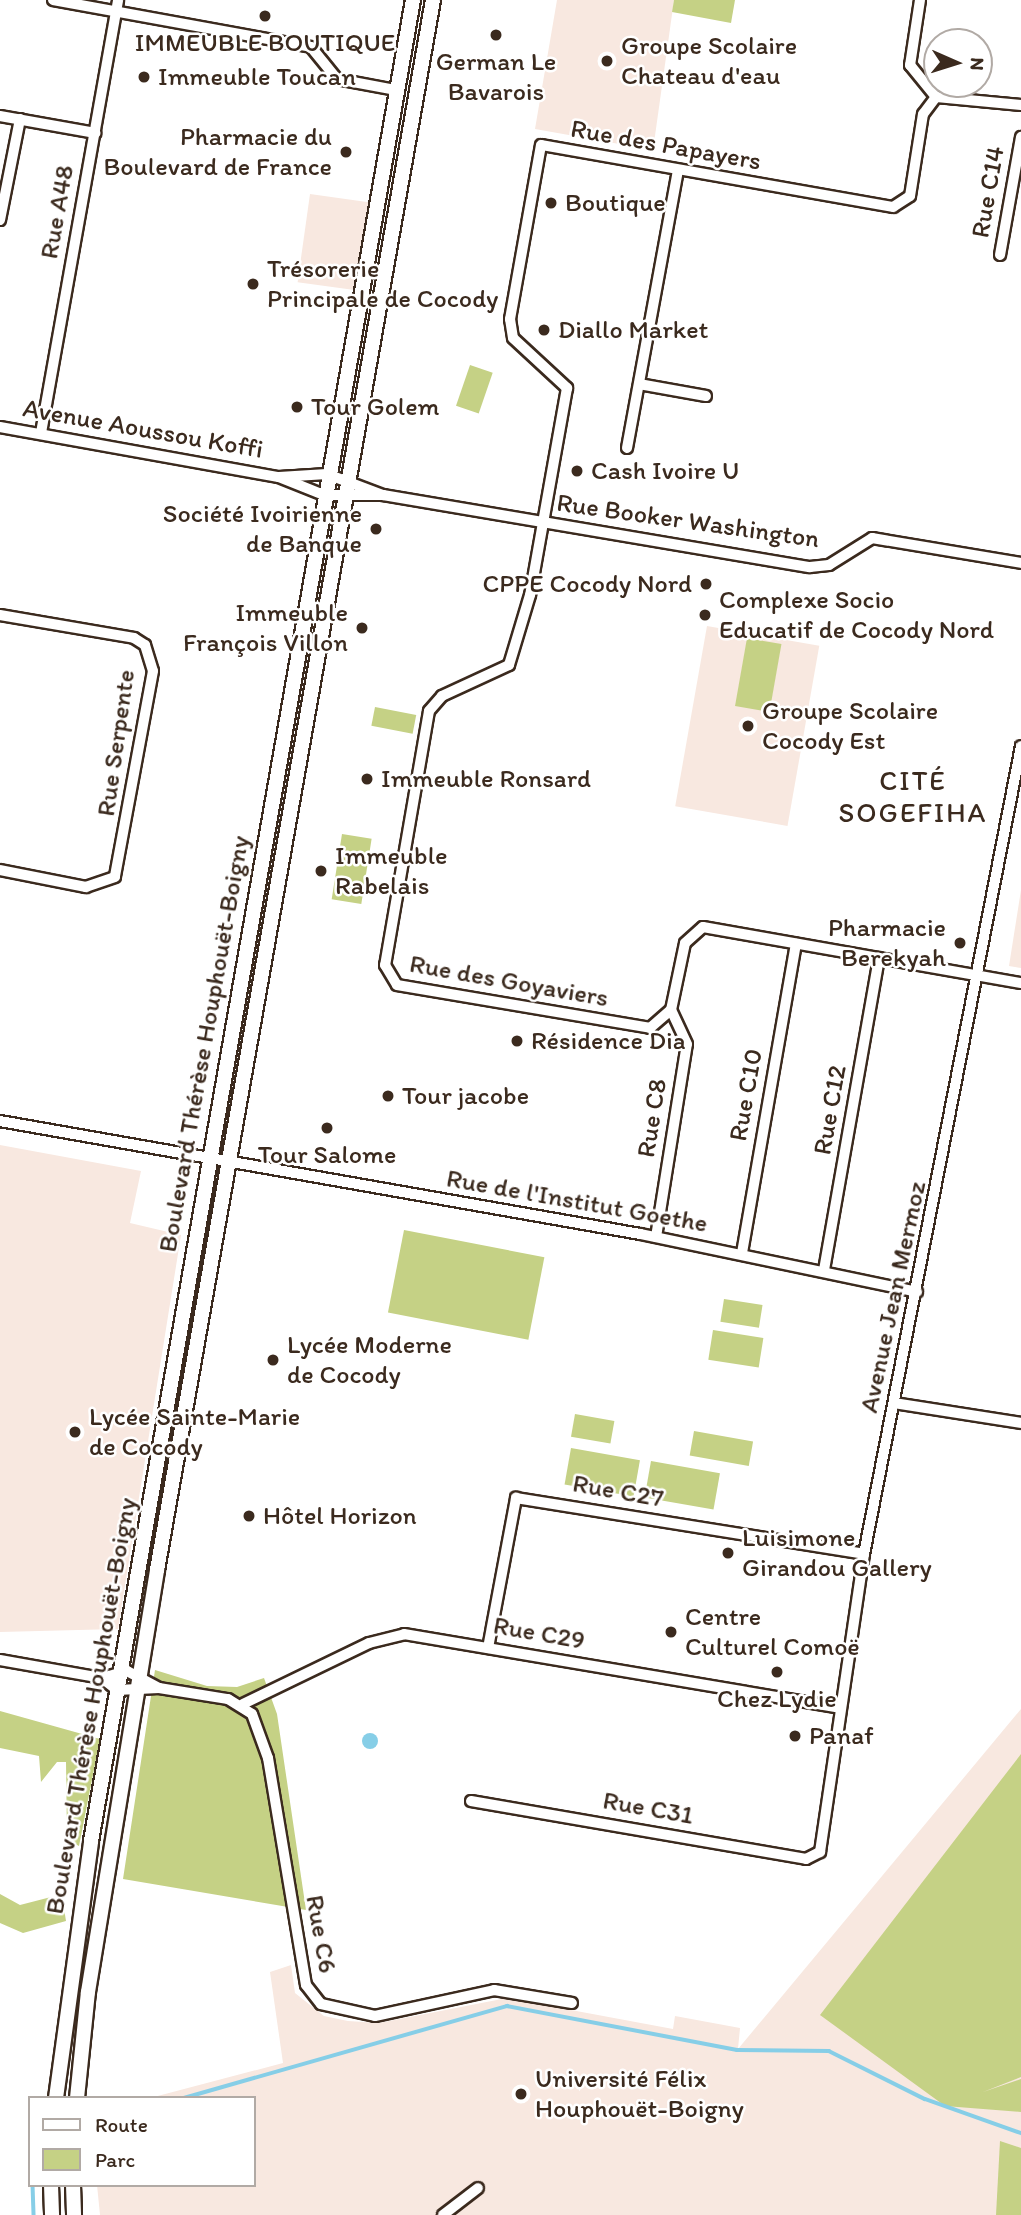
<!DOCTYPE html>
<html>
<head>
<meta charset="utf-8">
<style>
	body { margin:0 }
	#map { position:relative; width:1021px; height:2215px; overflow:hidden; background:#fff; font-family:Itim,sans-serif }
	div>[style] { position:absolute }
	.built>* { inset:0; background:#f8e8e0; transform-origin:0 0 }
	.green>* { inset:0; background:#c5d185; transform-origin:0 0 }
	.water>* { inset:0; background:#86cee7 }
	.round { border-radius:50% }
	.stream>* { height:3.5px; margin:-1.75px; padding:0 1.75px; transform-origin:1.75px; border-radius:1.75px; background:#86cee7 }
	.roads { filter:drop-shadow(2px 0 #3b2a1e) drop-shadow(-2px 0 #3b2a1e) drop-shadow(0 2px #3b2a1e) drop-shadow(0 -2px #3b2a1e) }
	.minor>* { height:10px; margin:-5px; padding:0 5px; transform-origin:5px; border-radius:5px; background:#fff }
	.major>* { height:14px; margin:-7px; padding:0 7px; transform-origin:7px; border-radius:7px; background:#fff }
	.dots>* { width:19px; height:19px; translate:-50% -50%; box-sizing:border-box; border:4px solid #fff; border-radius:50% }
	span { translate:-50% -50%; white-space:nowrap; text-align:center; line-height:1.15; -webkit-text-stroke:5px #fff; paint-order:stroke }
	.poi-label { font-size:26px; color:#3b2a1e }
	.left { translate:0 -50%; text-align:left }
	.right { translate:-100% -50%; text-align:right }
	.street-label { font-size:26px; color:#3b2a1e }
	.neighbourhood-label { font-size:28px; color:#3b2a1e; letter-spacing:2px }
	.legend { position:absolute; left:28px; top:2096px; width:228px; height:91px; box-sizing:border-box; background:#fff; border:2px solid #b1aaa5; margin:0; padding:9px 12px; list-style:none; font-size:21px; color:#3b2a1e }
	.legend li { display:flex; align-items:center; gap:14px; height:35px }
	.legend b { width:35px; border:2px solid #b1aaa5 }
	.north { position:absolute; left:923px; top:28px; width:70px; height:70px; box-sizing:border-box; background:#fff; border:2px solid #b1aaa5; border-radius:50%; rotate:93deg; font-size:19px; font-weight:700; line-height:28px; text-align:center; color:#3b2a1e }
	.north::after { content:''; display:block; margin:auto; width:24px; height:32px; background:#3b2a1e; clip-path:polygon(50% 0,100% 100%,50% 72%,0 100%) }
</style>
</head>
<body>
<div id="map">
	<div class="built">
		<i style="clip-path:polygon(557px 0,674px 0,653px 150px,535px 129px)"></i>
		<i style="left:310px;top:194px;width:61px;height:89px;rotate:8deg"></i>
		<i style="left:707px;top:626px;width:114px;height:183px;rotate:10deg"></i>
		<i style="clip-path:polygon(1021px 890px,1021px 968px,1009px 966px)"></i>
		<i style="clip-path:polygon(0 1145px,141px 1171px,130px 1223px,181px 1235px,118px 1629px,0 1632px)"></i>
		<i style="clip-path:polygon(1021px 1709px,1021px 2215px,100px 2215px,97px 2185px,254px 2185px,254px 2098px,150px 2098px,283px 2063px,270px 1972px,291px 1965px,295px 1993px,324px 2016px,348px 2021px,379px 2023px,507px 1998px,673px 2029px,675px 2016px,740px 2028px,738px 2049px)"></i>
	</div>
	<div class="green">
		<i style="clip-path:polygon(674px 0,735px 0,731px 23px,672px 12px)"></i>
		<i style="left:470px;top:365px;width:24px;height:43px;rotate:19deg"></i>
		<i style="left:747px;top:638px;width:35px;height:69px;rotate:10deg"></i>
		<i style="left:375px;top:707px;width:42px;height:19px;rotate:11deg"></i>
		<i style="left:342px;top:834px;width:30px;height:66px;rotate:9deg"></i>
		<i style="left:404px;top:1230px;width:143px;height:84px;rotate:11deg"></i>
		<i style="left:724px;top:1299px;width:39px;height:23px;rotate:9deg"></i>
		<i style="left:713px;top:1330px;width:51px;height:30px;rotate:9deg"></i>
		<i style="left:575px;top:1414px;width:40px;height:23px;rotate:10deg"></i>
		<i style="left:694px;top:1431px;width:60px;height:25px;rotate:10deg"></i>
		<i style="left:571px;top:1448px;width:70px;height:37px;rotate:10deg"></i>
		<i style="left:651px;top:1461px;width:70px;height:37px;rotate:10deg"></i>
		<i style="clip-path:polygon(155px 1670px,207px 1686px,237px 1687px,264px 1678px,277px 1714px,306px 1910px,123px 1879px)"></i>
		<i style="clip-path:polygon(0 1711px,100px 1739px,79px 1846px,67px 1840px,66px 1762px,57px 1762px,41px 1782px,39px 1756px,0 1748px)"></i>
		<i style="clip-path:polygon(1021px 1754px,1021px 2077px,983px 2092px,1021px 2079px,1021px 2112px,945px 2106px,820px 2015px)"></i>
		<i style="clip-path:polygon(0 1894px,20px 1905px,51px 1897px,63px 1902px,66px 1921px,23px 1933px,0 1923px)"></i>
		<i style="clip-path:polygon(1000px 2141px,1021px 2148px,1021px 2215px,996px 2215px)"></i>
	</div>
	<div class="water">
		<i class="round" style="left:362px;top:1733px;width:16px;height:16px"></i>
	</div>
	<div class="stream">
		<i style="left:184px;top:2098px;width:336px;rotate:-15.9deg"></i>
		<i style="left:507px;top:2006px;width:234px;rotate:10.8deg"></i>
		<i style="left:737px;top:2050px;width:92px;rotate:0.6deg"></i>
		<i style="left:829px;top:2051px;width:107px;rotate:26.6deg"></i>
		<i style="left:925px;top:2099px;width:102px;rotate:19.5deg"></i>
		<i style="left:33px;top:2185px;width:30px;rotate:88deg"></i>
	</div>
	<div class="roads">
		<div class="minor">
			<i style="left:53px;top:0;width:262px;rotate:10.3deg"></i>
			<i style="left:311px;top:47px;width:41px;rotate:50.9deg"></i>
			<i style="left:337px;top:79px;width:59px;rotate:10.7deg"></i>
			<i style="left:920px;top:0;width:66px;rotate:98.7deg"></i>
			<i style="left:910px;top:65px;width:41px;rotate:50.9deg"></i>
			<i style="left:1021px;top:105px;width:85px;rotate:-174.6deg"></i>
			<i style="left:936px;top:97px;width:21px;rotate:127deg"></i>
			<i style="left:923px;top:114px;width:83px;rotate:99deg"></i>
			<i style="left:910px;top:196px;width:20px;rotate:147deg"></i>
			<i style="left:893px;top:207px;width:357px;rotate:-170deg"></i>
			<i style="left:541px;top:145px;width:177px;rotate:100.1deg"></i>
			<i style="left:510px;top:319px;width:19px;rotate:81deg"></i>
			<i style="left:513px;top:338px;width:74px;rotate:42.8deg"></i>
			<i style="left:567px;top:388px;width:210px;rotate:100.1deg"></i>
			<i style="left:530px;top:595px;width:73px;rotate:106.7deg"></i>
			<i style="left:509px;top:665px;width:74px;rotate:155.2deg"></i>
			<i style="left:442px;top:696px;width:20px;rotate:131deg"></i>
			<i style="left:429px;top:711px;width:258px;rotate:99.8deg"></i>
			<i style="left:385px;top:965px;width:23px;rotate:59deg"></i>
			<i style="left:397px;top:985px;width:257px;rotate:9.6deg"></i>
			<i style="left:650px;top:1028px;width:28px;rotate:-41deg"></i>
			<i style="left:671px;top:1010px;width:68px;rotate:-78.2deg"></i>
			<i style="left:685px;top:943px;width:24px;rotate:-42deg"></i>
			<i style="left:703px;top:927px;width:323px;rotate:10deg"></i>
			<i style="left:0;top:116px;width:97px;rotate:10.1deg"></i>
			<i style="left:0;top:220px;width:103px;rotate:-78.8deg"></i>
			<i style="left:1000px;top:255px;width:120px;rotate:-79.9deg"></i>
			<i style="left:639px;top:384px;width:68px;rotate:10.2deg"></i>
			<i style="left:0;top:427px;width:283px;rotate:10.2deg"></i>
			<i style="left:279px;top:477px;width:48px;rotate:21.8deg"></i>
			<i style="left:324px;top:495px;width:59px"></i>
			<i style="left:383px;top:495px;width:433px;rotate:9.6deg"></i>
			<i style="left:810px;top:567px;width:19px;rotate:-6deg"></i>
			<i style="left:829px;top:565px;width:51px;rotate:-32.1deg"></i>
			<i style="left:872px;top:538px;width:151px;rotate:9.5deg"></i>
			<i style="left:41px;top:433px;width:440px;rotate:-79.9deg"></i>
			<i style="left:627px;top:448px;width:282px;rotate:-79.6deg"></i>
			<i style="left:279px;top:477px;width:48px;rotate:-3.6deg"></i>
			<i style="left:327px;top:474px;width:60px;rotate:20.6deg"></i>
			<i style="left:0;top:615px;width:136px;rotate:9.7deg"></i>
			<i style="left:134px;top:638px;width:13px;rotate:32deg"></i>
			<i style="left:145px;top:645px;width:27px;rotate:73deg"></i>
			<i style="left:153px;top:671px;width:209px;rotate:100.5deg"></i>
			<i style="left:115px;top:877px;width:31px;rotate:161deg"></i>
			<i style="left:86px;top:887px;width:88px;rotate:-168.8deg"></i>
			<i style="left:0;top:1121px;width:650px;rotate:10.01deg"></i>
			<i style="left:640px;top:1234px;width:283px;rotate:11.8deg"></i>
			<i style="left:656px;top:1237px;width:195px;rotate:-80.9deg"></i>
			<i style="left:687px;top:1044px;width:38px;rotate:-115deg"></i>
			<i style="left:742px;top:1253px;width:314px;rotate:-80.1deg"></i>
			<i style="left:824px;top:1270px;width:317px;rotate:-80deg"></i>
			<i style="left:894px;top:1403px;width:129px;rotate:8.9deg"></i>
			<i style="left:488px;top:1648px;width:153px;rotate:-79.4deg"></i>
			<i style="left:516px;top:1498px;width:352px;rotate:9.1deg"></i>
			<i style="left:0;top:1660px;width:104px;rotate:10deg"></i>
			<i style="left:102px;top:1678px;width:19px;rotate:39deg"></i>
			<i style="left:117px;top:1690px;width:42px;rotate:-2.7deg"></i>
			<i style="left:159px;top:1688px;width:70px;rotate:9.1deg"></i>
			<i style="left:228px;top:1699px;width:28px;rotate:32deg"></i>
			<i style="left:252px;top:1714px;width:47px;rotate:70deg"></i>
			<i style="left:268px;top:1758px;width:230px;rotate:80.5deg"></i>
			<i style="left:306px;top:1985px;width:24px;rotate:52deg"></i>
			<i style="left:321px;top:2004px;width:55px;rotate:12.5deg"></i>
			<i style="left:375px;top:2016px;width:122px;rotate:-12.3deg"></i>
			<i style="left:494px;top:1990px;width:79px;rotate:9.5deg"></i>
			<i style="left:102px;top:1678px;width:26px;rotate:-16deg"></i>
			<i style="left:127px;top:1671px;width:36px;rotate:28deg"></i>
			<i style="left:243px;top:1704px;width:140px;rotate:-25.8deg"></i>
			<i style="left:369px;top:1643px;width:36px;rotate:-14deg"></i>
			<i style="left:404px;top:1634px;width:442px;rotate:9.6deg"></i>
			<i style="left:471px;top:1801px;width:340px;rotate:9.8deg"></i>
			<i style="left:806px;top:1859px;width:16px;rotate:-27deg"></i>
			<i style="left:820px;top:1852px;width:301px;rotate:-81.6deg"></i>
			<i style="left:864px;top:1554px;width:823px;rotate:-79deg"></i>
			<i style="left:443px;top:2215px;width:44px;rotate:-37.6deg"></i>
		</div>
		<div class="major">
			<i style="left:56px;top:2098px;width:259px;rotate:-82.2deg"></i>
			<i style="left:91px;top:1841px;width:1869px;rotate:-80.08deg"></i>
			<i style="left:77px;top:2098px;width:107px;rotate:-84.1deg"></i>
			<i style="left:88px;top:1992px;width:428px;rotate:-80.7deg"></i>
			<i style="left:157px;top:1570px;width:1594px;rotate:-80.03deg"></i>
			<i style="left:51px;top:2185px;width:30px;rotate:88deg"></i>
			<i style="left:73px;top:2185px;width:30px;rotate:88deg"></i>
		</div>
	</div>
	<div class="dots">
		<i style="left:265px;top:16px;background:#3b2a1e"></i>
		<i style="left:496px;top:35px;background:#3b2a1e"></i>
		<i style="left:607px;top:61px;background:#3b2a1e"></i>
		<i style="left:144px;top:77px;background:#3b2a1e"></i>
		<i style="left:346px;top:152px;background:#3b2a1e"></i>
		<i style="left:551px;top:203px;background:#3b2a1e"></i>
		<i style="left:253px;top:284px;background:#3b2a1e"></i>
		<i style="left:544px;top:330px;background:#3b2a1e"></i>
		<i style="left:297px;top:407px;background:#3b2a1e"></i>
		<i style="left:577px;top:471px;background:#3b2a1e"></i>
		<i style="left:376px;top:529px;background:#3b2a1e"></i>
		<i style="left:706px;top:584px;background:#3b2a1e"></i>
		<i style="left:705px;top:615px;background:#3b2a1e"></i>
		<i style="left:362px;top:628px;background:#3b2a1e"></i>
		<i style="left:748px;top:726px;background:#3b2a1e"></i>
		<i style="left:367px;top:779px;background:#3b2a1e"></i>
		<i style="left:321px;top:871px;background:#3b2a1e"></i>
		<i style="left:960px;top:943px;background:#3b2a1e"></i>
		<i style="left:517px;top:1041px;background:#3b2a1e"></i>
		<i style="left:388px;top:1096px;background:#3b2a1e"></i>
		<i style="left:327px;top:1128px;background:#3b2a1e"></i>
		<i style="left:273px;top:1360px;background:#3b2a1e"></i>
		<i style="left:75px;top:1432px;background:#3b2a1e"></i>
		<i style="left:249px;top:1516px;background:#3b2a1e"></i>
		<i style="left:728px;top:1553px;background:#3b2a1e"></i>
		<i style="left:671px;top:1632px;background:#3b2a1e"></i>
		<i style="left:777px;top:1672px;background:#3b2a1e"></i>
		<i style="left:795px;top:1736px;background:#3b2a1e"></i>
		<i style="left:521px;top:2094px;background:#3b2a1e"></i>
	</div>
	<div class="poi-label">
		<span style="left:265px;top:43px">IMMEUBLE BOUTIQUE</span>
		<span class="left" style="left:621px;top:61px">Groupe Scolaire<br>Chateau d'eau</span>
		<span style="left:496px;top:77px">German Le<br>Bavarois</span>
		<span class="left" style="left:158px;top:77px">Immeuble Toucan</span>
		<span class="right" style="left:332px;top:152px">Pharmacie du<br>Boulevard de France</span>
		<span class="left" style="left:565px;top:203px">Boutique</span>
		<span class="left" style="left:267px;top:284px">Trésorerie<br>Principale de Cocody</span>
		<span class="left" style="left:558px;top:330px">Diallo Market</span>
		<span class="left" style="left:311px;top:407px">Tour Golem</span>
		<span class="left" style="left:591px;top:471px">Cash Ivoire U</span>
		<span class="right" style="left:362px;top:529px">Société Ivoirienne<br>de Banque</span>
		<span class="right" style="left:692px;top:584px">CPPE Cocody Nord</span>
		<span class="left" style="left:719px;top:615px">Complexe Socio<br>Educatif de Cocody Nord</span>
		<span class="right" style="left:348px;top:628px">Immeuble<br>François Villon</span>
		<span class="left" style="left:762px;top:726px">Groupe Scolaire<br>Cocody Est</span>
		<span class="left" style="left:381px;top:779px">Immeuble Ronsard</span>
		<span class="left" style="left:335px;top:871px">Immeuble<br>Rabelais</span>
		<span class="right" style="left:946px;top:943px">Pharmacie<br>Berekyah</span>
		<span class="left" style="left:531px;top:1041px">Résidence Dia</span>
		<span class="left" style="left:402px;top:1096px">Tour jacobe</span>
		<span style="left:327px;top:1155px">Tour Salome</span>
		<span class="left" style="left:287px;top:1360px">Lycée Moderne<br>de Cocody</span>
		<span class="left" style="left:89px;top:1432px">Lycée Sainte-Marie<br>de Cocody</span>
		<span class="left" style="left:263px;top:1516px">Hôtel Horizon</span>
		<span class="left" style="left:742px;top:1553px">Luisimone<br>Girandou Gallery</span>
		<span class="left" style="left:685px;top:1632px">Centre<br>Culturel Comoë</span>
		<span style="left:777px;top:1699px">Chez Lydie</span>
		<span class="left" style="left:809px;top:1736px">Panaf</span>
		<span class="left" style="left:535px;top:2094px">Université Félix<br>Houphouët-Boigny</span>
	</div>
	<div class="street-label">
		<span style="left:666px;top:145px;rotate:10deg">Rue des Papayers</span>
		<span style="left:988px;top:192px;rotate:-80deg">Rue C14</span>
		<span style="left:57px;top:212px;rotate:-80deg">Rue A48</span>
		<span style="left:143px;top:429px;rotate:10deg">Avenue Aoussou Koffi</span>
		<span style="left:688px;top:521px;rotate:8deg">Rue Booker Washington</span>
		<span style="left:116px;top:743px;rotate:-82deg">Rue Serpente</span>
		<span style="left:509px;top:981px;rotate:10deg">Rue des Goyaviers</span>
		<span style="left:204px;top:1044px;rotate:-80deg">Boulevard Thérèse Houphouët-Boigny</span>
		<span style="left:746px;top:1095px;rotate:-80deg">Rue C10</span>
		<span style="left:830px;top:1110px;rotate:-80deg">Rue C12</span>
		<span style="left:652px;top:1118px;rotate:-81deg">Rue C8</span>
		<span style="left:577px;top:1201px;rotate:10deg">Rue de l'Institut Goethe</span>
		<span style="left:893px;top:1297px;rotate:-78deg">Avenue Jean Mermoz</span>
		<span style="left:618px;top:1491px;rotate:10deg">Rue C27</span>
		<span style="left:539px;top:1633px;rotate:10deg">Rue C29</span>
		<span style="left:91px;top:1706px;rotate:-80deg">Boulevard Thérèse Houphouët-Boigny</span>
		<span style="left:648px;top:1808px;rotate:10deg">Rue C31</span>
		<span style="left:321px;top:1934px;rotate:80deg">Rue C6</span>
	</div>
	<div class="neighbourhood-label">
		<span style="left:913px;top:796px">CITÉ<br>SOGEFIHA</span>
	</div>
	<ul class="legend">
	<li><b style="height:9px;background:#fff"></b>Route</li>
	<li><b style="height:19px;background:#c5d185"></b>Parc</li>
	</ul>
	<div class="north">N</div>
</div>
</body>
</html>
